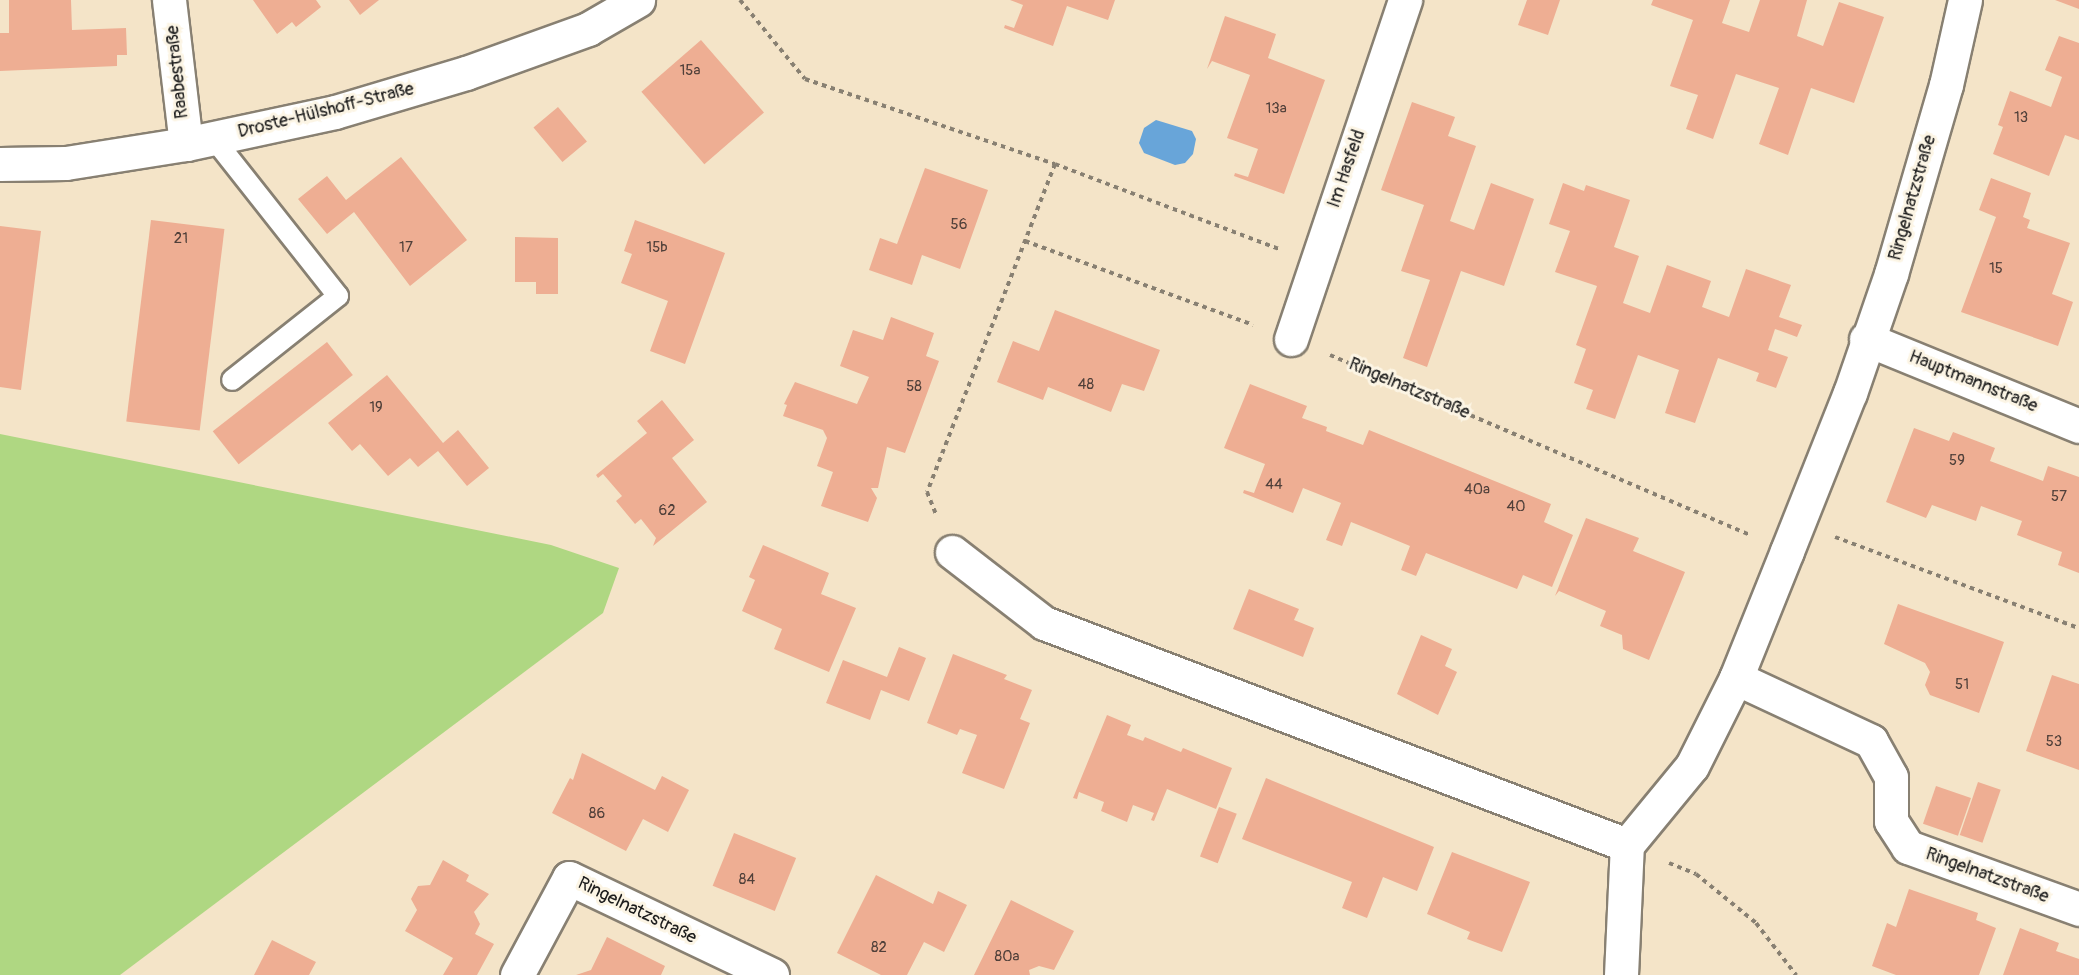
<!DOCTYPE html>
<html>
<head>
<meta charset="utf-8">
<style>
	body { margin:0 }
	#map { position:relative; width:2079px; height:975px; overflow:hidden; background:#f4e4c8; font-family:Pangolin,sans-serif }
	div>[style] { position:absolute }
	.green>* { inset:0; background:#afd782 }
	.water>* { inset:0; background:#68a5d9 }
	.building>* { inset:0; background:#eeae93; transform-origin:0 0 }
	.path>* { height:4px; margin-top:-2px; transform-origin:0; background:repeating-linear-gradient(90deg,#888072 0 4.5px,transparent 0 9px) }
	.roads { filter:drop-shadow(2px 0 #888072) drop-shadow(-2px 0 #888072) drop-shadow(0 2px #888072) drop-shadow(0 -2px #888072) }
	.lane>* { height:20px; margin:-10px; padding:0 10px; transform-origin:10px; border-radius:10px; background:#fff }
	.street>* { height:33px; margin:-16.5px; padding:0 16.5px; transform-origin:16.5px; border-radius:16.5px; background:#fff }
	span { translate:-50% -50%; white-space:nowrap; text-align:center; line-height:1.15; -webkit-text-stroke:6px #fcf5e5; paint-order:stroke }
	.number-label { font-size:15px; color:#50403a }
	.number-label span { -webkit-text-stroke-width:0 }
	.street-label { font-size:18px; color:#1c1c1c }
</style>
</head>
<body>
<div id="map">
	<div class="green">
		<i style="clip-path:polygon(0 434px,551px 545px,619px 568px,603px 613px,120px 975px,0 975px)"></i>
	</div>
	<div class="water">
		<i style="clip-path:polygon(1156px 120px,1192px 131px,1196px 139px,1193px 154px,1185px 163px,1175px 165px,1144px 153px,1139px 143px,1144px 128px)"></i>
	</div>
	<div class="building">
		<i style="clip-path:polygon(9px 0,71px 0,72px 30px,126px 28px,127px 55px,117px 55px,117px 66px,0 71px,0 33px,9px 33px)"></i>
		<i style="clip-path:polygon(253px 0,316px 0,321px 7px,296px 27px,292px 22px,277px 34px)"></i>
		<i style="clip-path:polygon(349px 0,379px 0,360px 15px)"></i>
		<i style="clip-path:polygon(1010px 0,1115px 0,1108px 20px,1067px 6px,1053px 46px,1004px 28px,1005px 25px,1014px 28px,1023px 5px)"></i>
		<i style="clip-path:polygon(1527px 0,1560px 0,1548px 35px,1518px 25px)"></i>
		<i style="clip-path:polygon(1653px 0,1730px 0,1722px 23px,1749px 32px,1760px 0,1807px 0,1797px 36px,1823px 46px,1839px 2px,1884px 17px,1854px 103px,1811px 88px,1788px 155px,1759px 144px,1779px 88px,1736px 74px,1713px 139px,1686px 129px,1698px 95px,1670px 86px,1693px 20px,1651px 5px)"></i>
		<i style="clip-path:polygon(2055px 0,2079px 0,2079px 9px)"></i>
		<i style="clip-path:polygon(1225px 16px,1276px 34px,1268px 58px,1325px 80px,1284px 194px,1234px 176px,1235px 173px,1248px 177px,1258px 149px,1227px 138px,1250px 75px,1212px 61px,1207px 69px)"></i>
		<i style="clip-path:polygon(2059px 36px,2079px 43px,2079px 140px,2065px 135px,2049px 176px,1993px 154px,2003px 127px,1998px 125px,2010px 91px,2051px 107px,2062px 77px,2045px 70px)"></i>
		<i style="left:701px;top:40px;width:96px;height:79px;rotate:49deg"></i>
		<i style="clip-path:polygon(1412px 102px,1455px 117px,1448px 136px,1476px 146px,1450px 221px,1474px 230px,1491px 183px,1534px 199px,1504px 286px,1461px 271px,1427px 367px,1403px 358px,1430px 280px,1401px 271px,1424px 205px,1381px 190px)"></i>
		<i style="left:558px;top:107px;width:45px;height:32px;rotate:50deg"></i>
		<i style="clip-path:polygon(401px 157px,467px 240px,410px 286px,354px 212px,327px 234px,298px 199px,327px 176px,346px 200px)"></i>
		<i style="clip-path:polygon(925px 168px,988px 190px,960px 269px,922px 255px,912px 285px,869px 270px,880px 238px,897px 244px)"></i>
		<i style="clip-path:polygon(1991px 178px,2031px 193px,2023px 217px,2030px 220px,2027px 228px,2070px 243px,2052px 294px,2073px 302px,2058px 346px,1961px 312px,1996px 217px,1979px 210px)"></i>
		<i style="clip-path:polygon(1563px 183px,1584px 191px,1586px 185px,1630px 200px,1614px 247px,1639px 256px,1623px 303px,1650px 313px,1667px 265px,1711px 281px,1702px 307px,1729px 317px,1746px 269px,1791px 285px,1779px 317px,1802px 325px,1797px 337px,1775px 329px,1768px 350px,1788px 357px,1776px 388px,1756px 381px,1759px 373px,1718px 358px,1695px 423px,1665px 413px,1679px 370px,1638px 355px,1615px 419px,1586px 409px,1593px 390px,1574px 383px,1586px 349px,1576px 345px,1597px 286px,1555px 272px,1570px 231px,1549px 224px)"></i>
		<i style="left:151px;top:220px;width:74px;height:203px;rotate:7deg"></i>
		<i style="clip-path:polygon(635px 220px,725px 253px,685px 364px,650px 351px,668px 301px,621px 283px,632px 254px,624px 251px)"></i>
		<i style="clip-path:polygon(0 226px,41px 231px,21px 390px,0 387px)"></i>
		<i style="clip-path:polygon(515px 237px,558px 238px,558px 294px,536px 294px,536px 282px,515px 282px)"></i>
		<i style="clip-path:polygon(1055px 310px,1160px 350px,1144px 391px,1122px 384px,1111px 412px,1048px 387px,1043px 400px,997px 382px,1013px 341px,1039px 351px)"></i>
		<i style="clip-path:polygon(891px 317px,934px 333px,926px 356px,939px 361px,905px 453px,887px 447px,878px 488px,871px 488px,877px 498px,868px 522px,821px 506px,833px 472px,817px 466px,827px 438px,823px 430px,783px 416px,787px 405px,784px 404px,795px 382px,857px 404px,869px 377px,840px 366px,853px 330px,883px 340px)"></i>
		<i style="left:327px;top:342px;width:42px;height:145px;rotate:52deg"></i>
		<i style="clip-path:polygon(387px 375px,443px 443px,458px 430px,489px 468px,467px 486px,438px 451px,418px 467px,410px 458px,388px 476px,360px 444px,352px 451px,328px 423px)"></i>
		<i style="clip-path:polygon(1250px 384px,1307px 406px,1302px 418px,1327px 427px,1326px 431px,1363px 445px,1369px 430px,1551px 504px,1544px 522px,1573px 535px,1552px 587px,1523px 575px,1517px 589px,1426px 553px,1416px 576px,1401px 570px,1410px 546px,1381px 534px,1351px 522px,1342px 546px,1326px 540px,1341px 503px,1303px 488px,1293px 513px,1243px 493px,1244px 490px,1254px 493px,1265px 464px,1224px 448px)"></i>
		<i style="clip-path:polygon(662px 400px,694px 440px,672px 458px,707px 502px,653px 546px,656px 538px,641px 519px,635px 524px,616px 501px,622px 496px,603px 474px,598px 478px,596px 475px,647px 433px,637px 421px)"></i>
		<i style="clip-path:polygon(1914px 428px,1949px 441px,1953px 432px,1995px 448px,1990px 461px,2043px 481px,2048px 466px,2079px 477px,2079px 573px,2058px 565px,2062px 552px,2017px 535px,2022px 521px,1981px 506px,1976px 521px,1932px 505px,1926px 518px,1886px 502px)"></i>
		<i style="clip-path:polygon(1586px 518px,1639px 538px,1633px 551px,1685px 572px,1649px 660px,1623px 649px,1622px 635px,1600px 626px,1606px 611px,1559px 591px,1555px 596px)"></i>
		<i style="clip-path:polygon(763px 545px,829px 573px,821px 594px,856px 608px,829px 672px,774px 649px,782px 629px,742px 611px,755px 580px,749px 577px)"></i>
		<i style="clip-path:polygon(1249px 589px,1299px 609px,1294px 620px,1314px 628px,1303px 657px,1233px 629px)"></i>
		<i style="clip-path:polygon(1898px 604px,2004px 642px,1979px 713px,1930px 695px,1925px 685px,1930px 672px,1925px 663px,1884px 644px)"></i>
		<i style="clip-path:polygon(1421px 635px,1452px 649px,1445px 666px,1457px 672px,1438px 715px,1397px 694px)"></i>
		<i style="clip-path:polygon(899px 647px,926px 658px,909px 701px,881px 690px,870px 720px,826px 703px,843px 660px,887px 677px)"></i>
		<i style="clip-path:polygon(953px 654px,1007px 675px,1004px 679px,1032px 690px,1020px 719px,1030px 723px,1004px 789px,962px 773px,977px 735px,960px 729px,957px 735px,927px 723px)"></i>
		<i style="clip-path:polygon(2052px 675px,2079px 684px,2079px 770px,2026px 751px)"></i>
		<i style="clip-path:polygon(1107px 715px,1131px 725px,1127px 735px,1143px 741px,1145px 737px,1181px 752px,1183px 748px,1232px 768px,1216px 809px,1167px 789px,1154px 821px,1151px 820px,1154px 813px,1133px 805px,1127px 822px,1101px 811px,1104px 802px,1079px 792px,1077px 799px,1073px 798px)"></i>
		<i style="clip-path:polygon(582px 753px,655px 790px,662px 776px,689px 790px,668px 832px,643px 819px,626px 851px,552px 813px,570px 778px,573px 780px)"></i>
		<i style="clip-path:polygon(1266px 778px,1434px 847px,1417px 891px,1383px 877px,1367px 918px,1342px 908px,1352px 882px,1242px 839px)"></i>
		<i style="left:1978px;top:782px;width:24px;height:56px;rotate:19deg"></i>
		<i style="left:1936px;top:786px;width:37px;height:40px;rotate:19deg"></i>
		<i style="left:1219px;top:807px;width:19px;height:53px;rotate:21deg"></i>
		<i style="left:734px;top:833px;width:67px;height:57px;rotate:22deg"></i>
		<i style="clip-path:polygon(1452px 852px,1530px 882px,1502px 952px,1467px 939px,1470px 932px,1427px 914px)"></i>
		<i style="clip-path:polygon(443px 860px,469px 875px,466px 881px,489px 894px,474px 912px,480px 924px,475px 934px,494px 944px,477px 975px,443px 975px,453px 958px,405px 931px,417px 910px,411px 899px,418px 886px,430px 885px)"></i>
		<i style="clip-path:polygon(876px 875px,933px 904px,938px 891px,967px 905px,944px 952px,924px 942px,907px 975px,881px 975px,837px 953px)"></i>
		<i style="clip-path:polygon(1909px 889px,1978px 913px,1976px 920px,1996px 928px,1979px 975px,1896px 975px,1872px 966px,1887px 923px,1896px 927px)"></i>
		<i style="clip-path:polygon(1011px 900px,1074px 931px,1054px 970px,1039px 966px,1029px 970px,1030px 975px,974px 975px)"></i>
		<i style="clip-path:polygon(2020px 928px,2059px 943px,2056px 951px,2079px 959px,2079px 975px,2003px 975px)"></i>
		<i style="clip-path:polygon(607px 937px,665px 966px,661px 975px,576px 975px,591px 970px)"></i>
		<i style="clip-path:polygon(272px 940px,316px 962px,309px 975px,254px 975px)"></i>
	</div>
	<div class="path">
		<i style="left:740px;top:0;width:102px;rotate:50.6deg"></i>
		<i style="left:805px;top:79px;width:264px;rotate:18.8deg"></i>
		<i style="left:1055px;top:164px;width:352px;rotate:111.3deg"></i>
		<i style="left:927px;top:492px;width:24px;rotate:68deg"></i>
		<i style="left:1055px;top:164px;width:240px;rotate:20.8deg"></i>
		<i style="left:1025px;top:241px;width:243px;rotate:20.2deg"></i>
		<i style="left:1330px;top:355px;width:457px;rotate:23.2deg"></i>
		<i style="left:1835px;top:537px;width:260px;rotate:20.5deg"></i>
		<i style="left:1669px;top:863px;width:29px;rotate:22deg"></i>
		<i style="left:1696px;top:874px;width:77px;rotate:39.2deg"></i>
		<i style="left:1756px;top:923px;width:66px;rotate:52.4deg"></i>
	</div>
	<div class="roads">
		<div class="lane">
			<i style="left:214px;top:139px;width:200px;rotate:51.7deg"></i>
			<i style="left:338px;top:296px;width:135px;rotate:141.6deg"></i>
		</div>
		<div class="street">
			<i style="left:169px;top:0;width:145px;rotate:83.3deg"></i>
			<i style="left:0;top:164px;width:66px;rotate:-0.9deg"></i>
			<i style="left:66px;top:163px;width:121px;rotate:-9deg"></i>
			<i style="left:186px;top:144px;width:152px;rotate:-12.1deg"></i>
			<i style="left:335px;top:112px;width:137px;rotate:-16.6deg"></i>
			<i style="left:466px;top:73px;width:130px;rotate:-19.8deg"></i>
			<i style="left:588px;top:29px;width:58px;rotate:-30.1deg"></i>
			<i style="left:1291px;top:339px;width:358px;rotate:-71.4deg"></i>
			<i style="left:1866px;top:339px;width:230px;rotate:22.2deg"></i>
			<i style="left:952px;top:552px;width:116px;rotate:37.7deg"></i>
			<i style="left:1044px;top:623px;width:624px;rotate:20.85deg"></i>
			<i style="left:1736px;top:678px;width:149px;rotate:25deg"></i>
			<i style="left:1871px;top:741px;width:41px;rotate:60.9deg"></i>
			<i style="left:1891px;top:777px;width:44px;rotate:90deg"></i>
			<i style="left:1891px;top:821px;width:31px;rotate:57deg"></i>
			<i style="left:1908px;top:847px;width:182px;rotate:19.9deg"></i>
			<i style="left:517px;top:975px;width:110px;rotate:-61.8deg"></i>
			<i style="left:569px;top:878px;width:225px;rotate:25.5deg"></i>
			<i style="left:1621px;top:975px;width:130px;rotate:-87.4deg"></i>
			<i style="left:1627px;top:845px;width:102px;rotate:-50.6deg"></i>
			<i style="left:1692px;top:766px;width:98px;rotate:-63.4deg"></i>
			<i style="left:1736px;top:678px;width:137px;rotate:-68.1deg"></i>
			<i style="left:1787px;top:551px;width:170px;rotate:-68.3deg"></i>
			<i style="left:1850px;top:393px;width:126px;rotate:-71deg"></i>
			<i style="left:1891px;top:274px;width:197px;rotate:-73.8deg"></i>
			<i style="left:1946px;top:85px;width:87px;rotate:-77.4deg"></i>
		</div>
	</div>
	<div class="number-label">
		<span style="left:690px;top:71px">15a</span>
		<span style="left:1276px;top:109px">13a</span>
		<span style="left:2021px;top:118px">13</span>
		<span style="left:959px;top:225px">56</span>
		<span style="left:181px;top:239px">21</span>
		<span style="left:406px;top:248px">17</span>
		<span style="left:657px;top:248px">15b</span>
		<span style="left:1996px;top:269px">15</span>
		<span style="left:1086px;top:385px">48</span>
		<span style="left:914px;top:387px">58</span>
		<span style="left:376px;top:408px">19</span>
		<span style="left:1957px;top:461px">59</span>
		<span style="left:1274px;top:485px">44</span>
		<span style="left:1477px;top:490px">40a</span>
		<span style="left:2059px;top:497px">57</span>
		<span style="left:1516px;top:507px">40</span>
		<span style="left:667px;top:511px">62</span>
		<span style="left:1962px;top:685px">51</span>
		<span style="left:2054px;top:742px">53</span>
		<span style="left:597px;top:814px">86</span>
		<span style="left:747px;top:880px">84</span>
		<span style="left:879px;top:948px">82</span>
		<span style="left:1007px;top:957px">80a</span>
	</div>
	<div class="street-label">
		<span style="left:178px;top:72px;rotate:-96deg">Raabestraße</span>
		<span style="left:326px;top:111px;rotate:-14deg">Droste-Hülshoff-Straße</span>
		<span style="left:1347px;top:169px;rotate:-71deg">Im Hasfeld</span>
		<span style="left:1913px;top:198px;rotate:-74deg">Ringelnatzstraße</span>
		<span style="left:1973px;top:382px;rotate:22deg">Hauptmannstraße</span>
		<span style="left:1409px;top:389px;rotate:23deg">Ringelnatzstraße</span>
		<span style="left:1987px;top:876px;rotate:20deg">Ringelnatzstraße</span>
		<span style="left:637px;top:911px;rotate:26deg">Ringelnatzstraße</span>
	</div>
</div>
</body>
</html>
